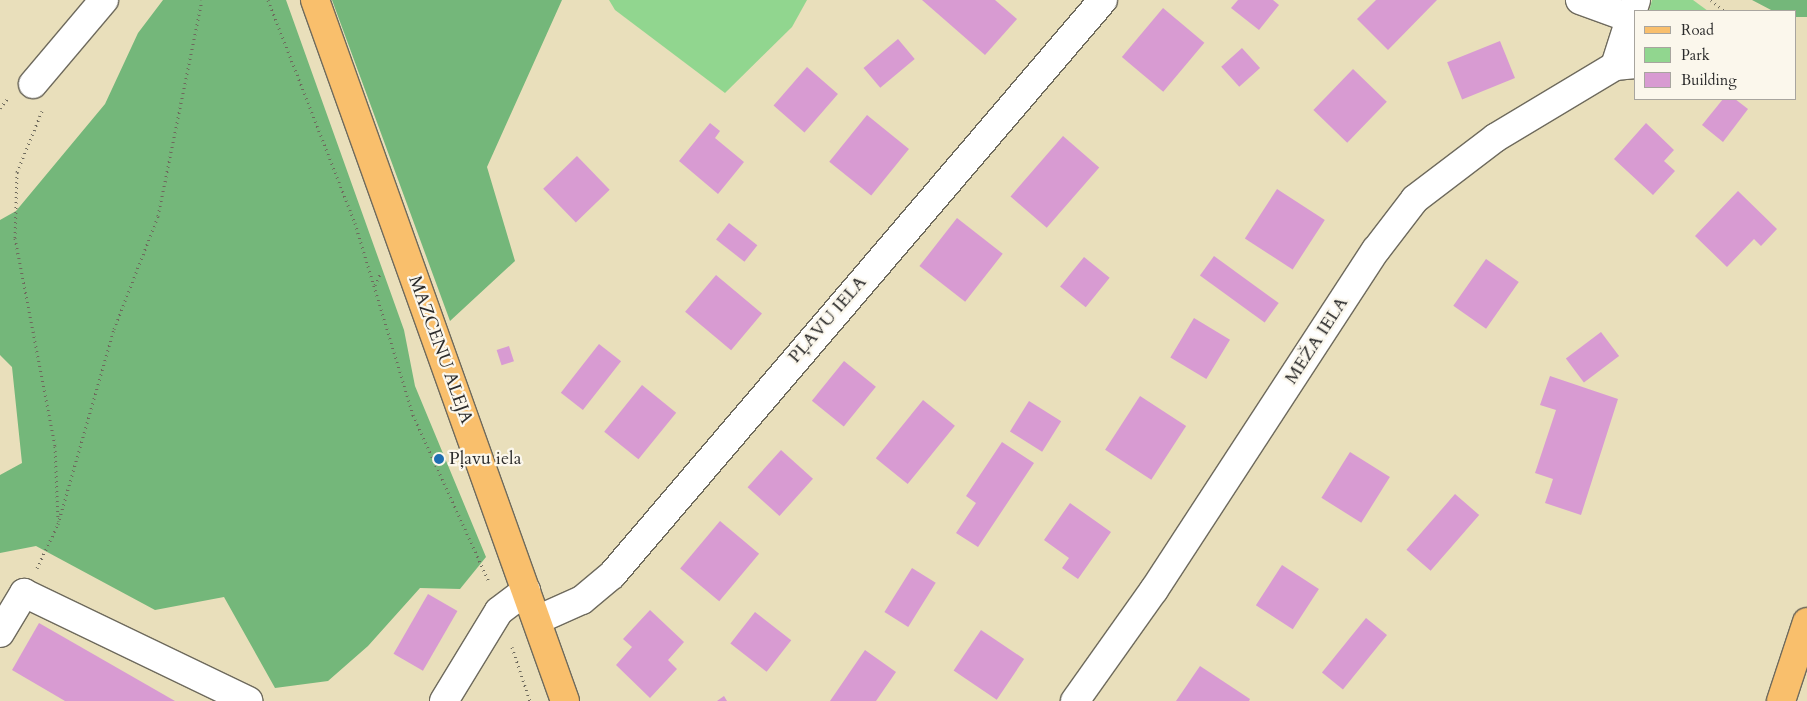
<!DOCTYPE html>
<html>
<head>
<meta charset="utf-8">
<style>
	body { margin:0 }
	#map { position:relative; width:1807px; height:701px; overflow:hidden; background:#e9dfbb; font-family:Cardo,serif }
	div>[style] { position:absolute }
	.green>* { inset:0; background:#91d68f }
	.forest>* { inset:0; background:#74b77a }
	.building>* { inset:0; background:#d89bd2; transform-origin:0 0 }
	.path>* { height:3px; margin-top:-1.5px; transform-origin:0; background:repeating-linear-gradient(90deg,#6e6a5d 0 1px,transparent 0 5px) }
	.roads { filter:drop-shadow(1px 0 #6e6a5d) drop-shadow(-1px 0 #6e6a5d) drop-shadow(0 1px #6e6a5d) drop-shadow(0 -1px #6e6a5d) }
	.minor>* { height:28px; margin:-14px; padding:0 14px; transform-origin:14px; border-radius:14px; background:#fff }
	.major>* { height:28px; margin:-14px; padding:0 14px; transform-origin:14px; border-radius:14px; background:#f9bf6c }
	.highway>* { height:28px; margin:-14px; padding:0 14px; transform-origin:14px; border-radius:14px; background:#f9bf6c }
	.dots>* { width:14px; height:14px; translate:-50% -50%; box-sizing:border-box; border:2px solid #fbf7ec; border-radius:50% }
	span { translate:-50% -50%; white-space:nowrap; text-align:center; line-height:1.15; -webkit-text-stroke:4.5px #fbf7ec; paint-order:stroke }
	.street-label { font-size:18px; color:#2b2b2b }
	.poi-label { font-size:18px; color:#2b2b2b }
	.left { translate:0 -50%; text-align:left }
	.legend { position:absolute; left:1634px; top:10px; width:162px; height:90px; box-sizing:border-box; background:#fbf7ec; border:1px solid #a8a59f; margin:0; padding:6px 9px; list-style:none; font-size:15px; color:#2b2b2b }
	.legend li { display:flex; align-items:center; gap:10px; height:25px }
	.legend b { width:25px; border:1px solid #a8a59f }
</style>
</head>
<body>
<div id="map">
	<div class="green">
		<i style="clip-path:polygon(609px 0,807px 0,792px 27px,725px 93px,615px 10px)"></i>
		<i style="clip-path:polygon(1652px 0,1693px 0,1708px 11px,1649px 11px)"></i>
	</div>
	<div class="forest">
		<i style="clip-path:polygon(163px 0,286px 0,404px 330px,415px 386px,486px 557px,460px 589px,420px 588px,368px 646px,328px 681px,275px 688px,224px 597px,155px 610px,36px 546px,0 553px,0 475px,22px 463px,12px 367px,0 355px,0 220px,16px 211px,105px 104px,138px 33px)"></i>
		<i style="clip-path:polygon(332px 0,562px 0,487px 167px,515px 261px,450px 321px)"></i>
		<i style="clip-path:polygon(1752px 0,1807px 0,1807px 17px,1796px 17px,1796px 11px,1773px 11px)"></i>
	</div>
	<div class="building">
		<i style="clip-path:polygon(922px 0,995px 0,1017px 19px,985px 55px)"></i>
		<i style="clip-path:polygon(1238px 0,1273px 0,1279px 5px,1259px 30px,1231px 8px)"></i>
		<i style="clip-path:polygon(1376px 0,1437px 0,1388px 50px,1357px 19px)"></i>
		<i style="left:1163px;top:8px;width:54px;height:64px;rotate:40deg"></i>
		<i style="left:898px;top:39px;width:26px;height:45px;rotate:50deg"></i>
		<i style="left:1500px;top:41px;width:40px;height:57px;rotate:68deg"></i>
		<i style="left:1242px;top:48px;width:27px;height:28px;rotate:48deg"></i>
		<i style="left:807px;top:67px;width:41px;height:51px;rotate:41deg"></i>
		<i style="left:1353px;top:69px;width:47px;height:57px;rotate:44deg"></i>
		<i style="clip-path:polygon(1723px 99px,1735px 99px,1748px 109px,1723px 142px,1702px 125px)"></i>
		<i style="left:867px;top:115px;width:54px;height:60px;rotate:39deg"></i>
		<i style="clip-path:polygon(710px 123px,720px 131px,715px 138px,744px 162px,718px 194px,679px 161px)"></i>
		<i style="clip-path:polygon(1646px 123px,1674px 150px,1664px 161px,1675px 171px,1653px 195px,1614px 159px)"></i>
		<i style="left:1063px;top:136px;width:48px;height:80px;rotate:41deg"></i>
		<i style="left:577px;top:156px;width:47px;height:47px;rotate:46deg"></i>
		<i style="left:1277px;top:189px;width:57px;height:59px;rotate:33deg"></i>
		<i style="clip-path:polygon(1738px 191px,1777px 229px,1761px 246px,1754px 239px,1727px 267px,1695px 236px)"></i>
		<i style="left:957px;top:218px;width:58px;height:61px;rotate:38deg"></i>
		<i style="left:729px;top:223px;width:36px;height:21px;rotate:38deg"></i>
		<i style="left:1214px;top:256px;width:80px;height:24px;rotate:36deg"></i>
		<i style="left:1084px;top:257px;width:33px;height:38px;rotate:39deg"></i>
		<i style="left:1486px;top:259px;width:40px;height:57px;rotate:35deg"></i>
		<i style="left:716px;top:275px;width:60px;height:48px;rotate:40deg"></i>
		<i style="left:1194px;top:318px;width:42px;height:46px;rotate:31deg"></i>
		<i style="left:1601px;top:332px;width:30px;height:44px;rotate:53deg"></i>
		<i style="left:599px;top:344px;width:28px;height:62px;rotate:38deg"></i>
		<i style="left:509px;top:346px;width:16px;height:13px;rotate:72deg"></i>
		<i style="left:844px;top:361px;width:41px;height:51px;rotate:39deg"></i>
		<i style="clip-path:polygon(1550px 376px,1618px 399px,1581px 515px,1545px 503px,1553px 479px,1535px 473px,1556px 410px,1540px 405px)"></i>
		<i style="left:642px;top:385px;width:44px;height:60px;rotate:39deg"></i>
		<i style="left:1140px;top:396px;width:55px;height:64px;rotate:33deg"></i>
		<i style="left:923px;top:400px;width:41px;height:75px;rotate:39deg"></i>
		<i style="left:1029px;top:401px;width:38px;height:36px;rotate:32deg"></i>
		<i style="clip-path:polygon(1002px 442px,1034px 463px,978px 547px,956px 533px,976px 503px,966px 496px)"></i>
		<i style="left:781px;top:450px;width:43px;height:50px;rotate:42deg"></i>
		<i style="left:1350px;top:452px;width:47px;height:54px;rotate:32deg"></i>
		<i style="left:1455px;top:494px;width:32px;height:74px;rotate:41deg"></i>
		<i style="clip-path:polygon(1070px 503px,1111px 532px,1078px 579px,1062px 568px,1069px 558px,1044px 540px)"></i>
		<i style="left:720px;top:521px;width:51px;height:62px;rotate:40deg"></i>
		<i style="left:1282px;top:565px;width:44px;height:48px;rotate:33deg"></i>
		<i style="left:912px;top:568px;width:28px;height:52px;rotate:32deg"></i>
		<i style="left:428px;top:594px;width:34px;height:69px;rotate:30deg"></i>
		<i style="clip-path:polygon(650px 610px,684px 642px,668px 660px,677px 669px,650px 698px,616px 665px,632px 647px,623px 639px)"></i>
		<i style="left:755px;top:612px;width:46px;height:40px;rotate:38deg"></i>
		<i style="left:1366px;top:618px;width:27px;height:70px;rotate:39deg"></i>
		<i style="clip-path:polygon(39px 623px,175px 701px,65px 701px,12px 670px)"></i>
		<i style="left:981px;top:630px;width:52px;height:49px;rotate:34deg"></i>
		<i style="clip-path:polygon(865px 650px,896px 672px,876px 701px,830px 701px)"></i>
		<i style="clip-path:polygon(1200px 666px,1250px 699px,1249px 701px,1176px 701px)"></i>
		<i style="clip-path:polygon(724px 696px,727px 701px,717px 701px)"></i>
	</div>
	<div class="path">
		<i style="left:268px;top:0;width:239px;rotate:68.7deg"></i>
		<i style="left:355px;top:223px;width:201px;rotate:73.2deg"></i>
		<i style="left:413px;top:415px;width:183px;rotate:65.5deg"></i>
		<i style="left:1711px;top:0;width:18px;rotate:38deg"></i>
		<i style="left:0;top:108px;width:13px;rotate:-51deg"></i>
		<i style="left:42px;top:111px;width:66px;rotate:112.3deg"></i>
		<i style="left:17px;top:172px;width:66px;rotate:91.7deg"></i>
		<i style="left:15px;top:238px;width:212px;rotate:79.1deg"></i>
		<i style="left:55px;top:446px;width:75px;rotate:87.7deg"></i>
		<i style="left:375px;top:285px;width:14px;rotate:-65deg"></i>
		<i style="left:37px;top:568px;width:49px;rotate:-64.5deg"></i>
		<i style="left:58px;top:524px;width:203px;rotate:-74deg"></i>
		<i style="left:114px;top:329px;width:121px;rotate:-68.7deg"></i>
		<i style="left:158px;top:216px;width:220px;rotate:-78.5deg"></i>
		<i style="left:512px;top:647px;width:57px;rotate:71.6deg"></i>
	</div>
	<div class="roads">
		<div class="minor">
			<i style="left:1580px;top:0;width:55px;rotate:20.1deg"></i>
			<i style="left:1615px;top:66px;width:69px;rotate:-72.3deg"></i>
			<i style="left:33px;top:84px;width:110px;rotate:-49.8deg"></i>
			<i style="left:537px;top:620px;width:49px;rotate:-24deg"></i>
			<i style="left:582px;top:600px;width:39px;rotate:-40deg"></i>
			<i style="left:612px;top:575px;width:756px;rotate:-49.51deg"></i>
			<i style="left:0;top:633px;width:47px;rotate:-59deg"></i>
			<i style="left:24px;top:593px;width:249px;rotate:25.7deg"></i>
			<i style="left:444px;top:701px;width:105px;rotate:-58.6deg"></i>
			<i style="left:499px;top:611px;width:34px;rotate:-37deg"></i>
			<i style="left:1075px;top:701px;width:136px;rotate:-54.6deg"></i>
			<i style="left:1154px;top:590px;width:406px;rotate:-56.9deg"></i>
			<i style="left:1376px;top:250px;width:64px;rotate:-52.6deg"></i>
			<i style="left:1415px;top:199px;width:101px;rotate:-37.3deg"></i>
			<i style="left:1495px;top:138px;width:140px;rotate:-31deg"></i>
			<i style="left:1615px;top:66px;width:21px;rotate:-5deg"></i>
		</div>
		<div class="major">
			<i style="left:315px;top:0;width:744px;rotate:70.37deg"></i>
		</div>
		<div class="highway">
			<i style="left:1781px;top:701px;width:83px;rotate:-71.8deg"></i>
		</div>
	</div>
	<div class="dots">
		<i style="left:439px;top:459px;background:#1f6fb2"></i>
	</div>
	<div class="street-label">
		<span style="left:828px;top:320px;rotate:-49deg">PĻAVU IELA</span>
		<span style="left:1317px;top:341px;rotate:-57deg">MEŽA IELA</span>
		<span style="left:440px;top:350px;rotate:70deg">MAZCENU ALEJA</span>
	</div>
	<div class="poi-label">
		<span class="left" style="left:449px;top:459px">Pļavu iela</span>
	</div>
	<ul class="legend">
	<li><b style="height:6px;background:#f9bf6c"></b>Road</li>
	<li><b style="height:14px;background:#91d68f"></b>Park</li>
	<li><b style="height:14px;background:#d89bd2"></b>Building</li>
	</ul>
</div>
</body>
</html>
